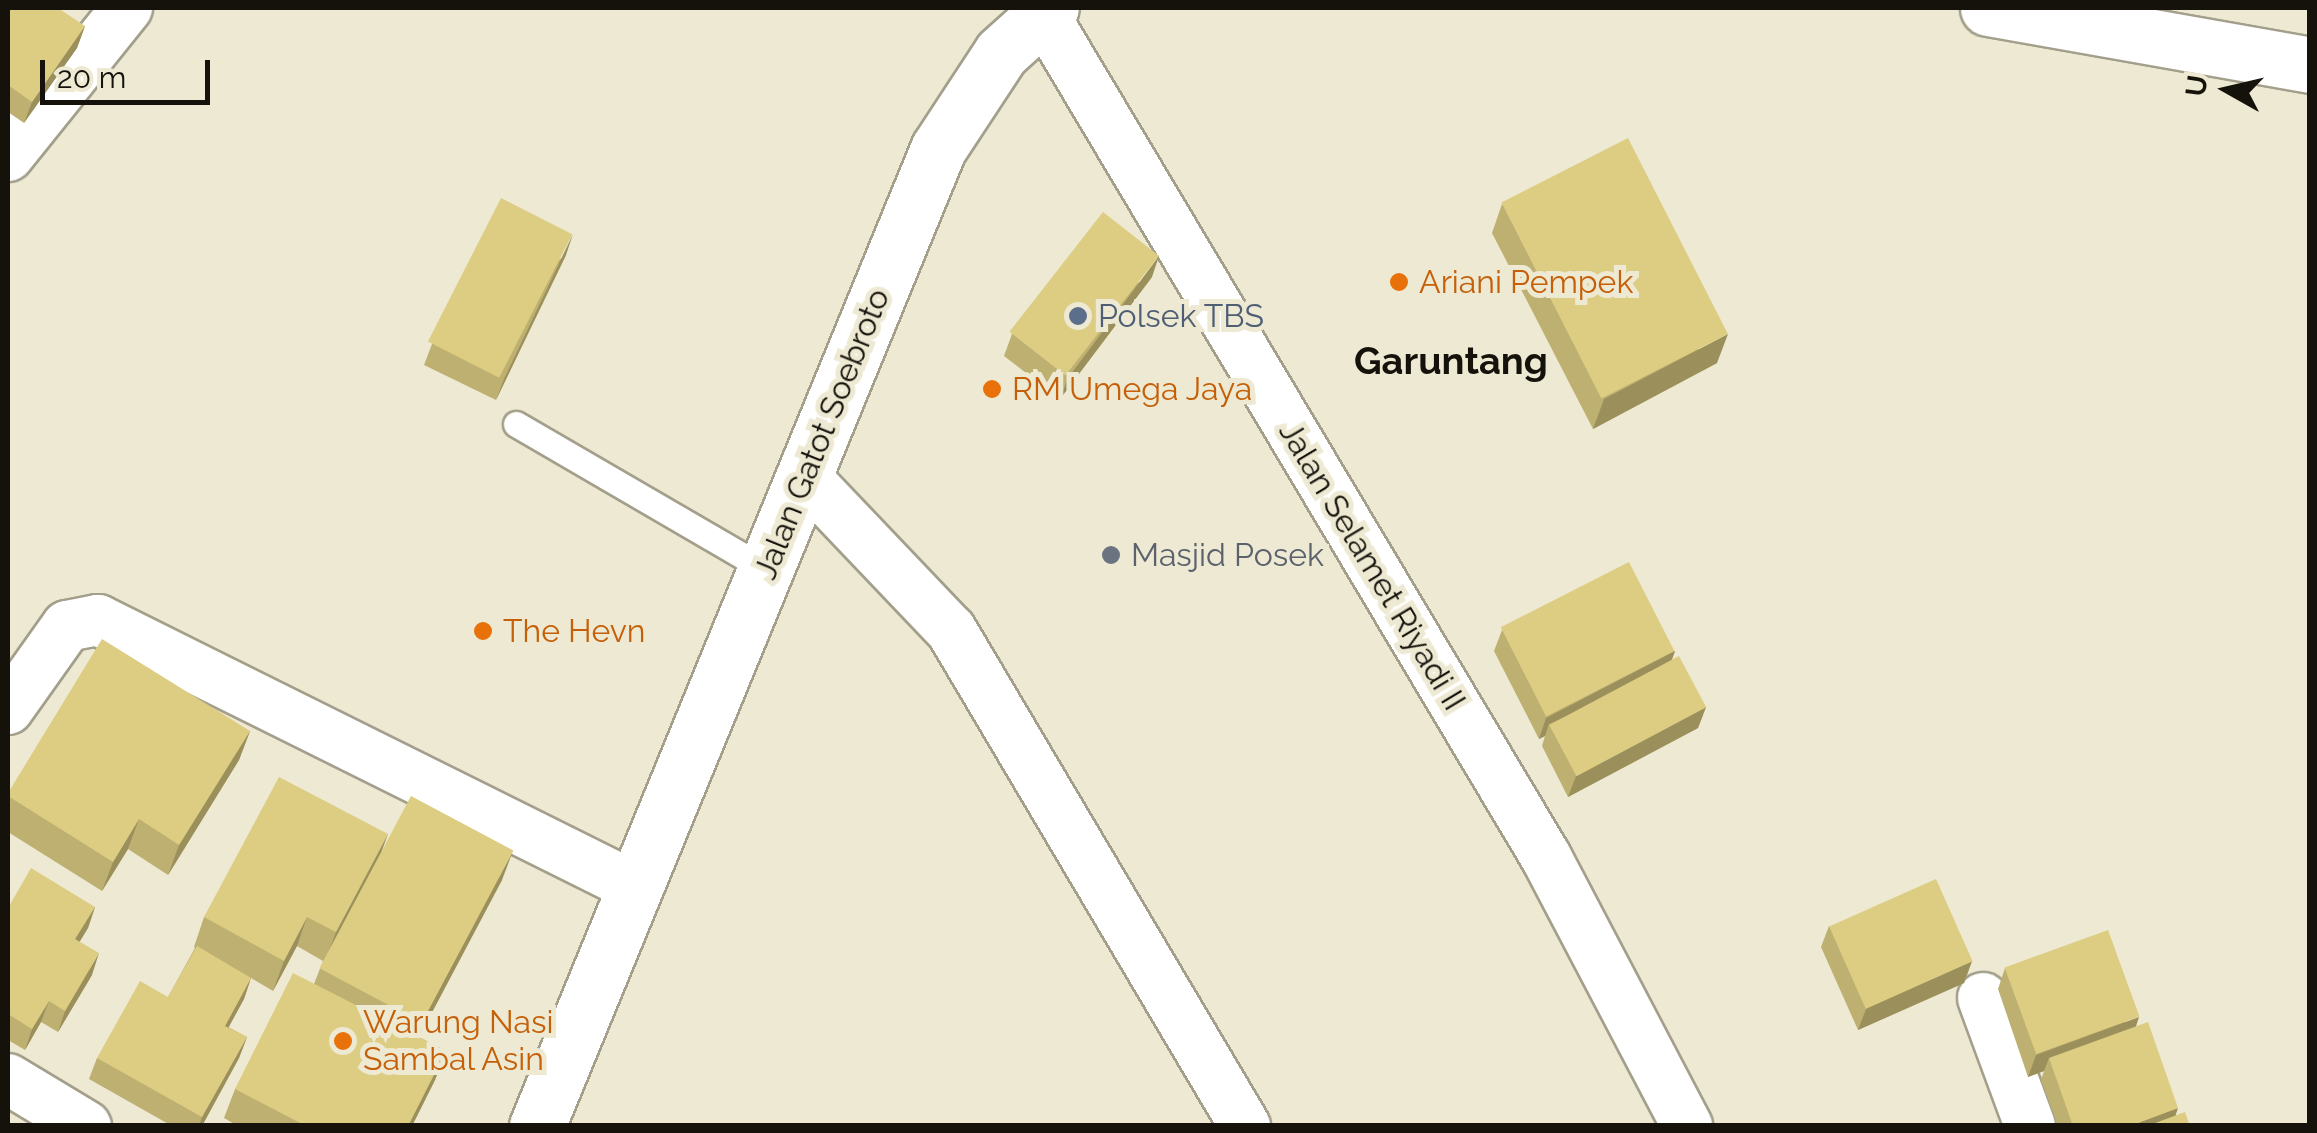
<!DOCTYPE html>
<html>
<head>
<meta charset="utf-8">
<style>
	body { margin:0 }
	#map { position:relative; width:2317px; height:1133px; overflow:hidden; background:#ede9d3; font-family:Raleway,sans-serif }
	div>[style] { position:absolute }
	.roads { filter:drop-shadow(2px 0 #a39f8b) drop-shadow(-2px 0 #a39f8b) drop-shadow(0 2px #a39f8b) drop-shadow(0 -2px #a39f8b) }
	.lane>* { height:25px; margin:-12.5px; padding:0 12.5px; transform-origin:12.5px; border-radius:12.5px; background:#fff }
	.street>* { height:50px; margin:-25px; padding:0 25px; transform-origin:25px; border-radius:25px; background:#fff }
	.primary>* { height:55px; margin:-27.5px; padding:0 27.5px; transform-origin:27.5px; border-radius:27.5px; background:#fff }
	.wall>* { inset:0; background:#beb071 }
	.shaded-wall>* { inset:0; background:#9b905c }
	.building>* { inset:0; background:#ddcd83; transform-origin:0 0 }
	.dots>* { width:28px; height:28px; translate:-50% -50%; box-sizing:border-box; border:5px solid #ede9d3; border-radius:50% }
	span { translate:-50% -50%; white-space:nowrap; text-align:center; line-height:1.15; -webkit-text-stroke:10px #ede9d3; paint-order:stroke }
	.food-label { font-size:32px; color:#c56008 }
	.left { translate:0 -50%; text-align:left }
	.service-label { font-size:32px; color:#4e5e75 }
	.street-label { font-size:32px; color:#14120b }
	.worship-label { font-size:32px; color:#5b616d }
	.quarter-label { font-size:38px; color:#14120b; font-weight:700 }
	.frame { position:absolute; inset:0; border:10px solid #14120b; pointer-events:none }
	.north { position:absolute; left:2177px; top:40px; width:100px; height:100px; -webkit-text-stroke:8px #ede9d3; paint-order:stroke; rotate:278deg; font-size:28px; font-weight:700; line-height:40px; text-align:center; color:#14120b }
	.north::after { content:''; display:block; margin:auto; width:35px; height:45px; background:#14120b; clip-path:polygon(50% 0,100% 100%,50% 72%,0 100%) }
	.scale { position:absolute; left:40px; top:60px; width:170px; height:45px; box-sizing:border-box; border:5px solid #14120b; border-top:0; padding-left:12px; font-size:30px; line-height:35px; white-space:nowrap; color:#14120b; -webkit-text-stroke:8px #ede9d3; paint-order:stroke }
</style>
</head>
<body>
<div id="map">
	<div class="roads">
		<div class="lane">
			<i style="left:516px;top:424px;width:290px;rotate:30.2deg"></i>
		</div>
		<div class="street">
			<i style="left:1043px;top:14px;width:982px;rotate:59.18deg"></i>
			<i style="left:1546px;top:857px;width:304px;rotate:62.3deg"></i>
			<i style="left:8px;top:156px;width:190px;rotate:-51.2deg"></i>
			<i style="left:806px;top:478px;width:210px;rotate:46.4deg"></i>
			<i style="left:951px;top:630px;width:577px;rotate:59.34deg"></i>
			<i style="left:8px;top:709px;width:102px;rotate:-54.6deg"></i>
			<i style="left:67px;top:626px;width:32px;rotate:-11deg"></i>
			<i style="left:98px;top:620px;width:602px;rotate:26.44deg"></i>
			<i style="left:1983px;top:998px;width:136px;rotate:69.8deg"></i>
			<i style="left:8px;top:1079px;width:91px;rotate:31.1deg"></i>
		</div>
		<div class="primary">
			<i style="left:1988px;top:8px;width:327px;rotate:10deg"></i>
			<i style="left:537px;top:1126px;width:1056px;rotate:-67.68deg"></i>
			<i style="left:938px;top:149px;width:115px;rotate:-56.7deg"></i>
			<i style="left:1001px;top:53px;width:67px;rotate:-42deg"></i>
		</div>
	</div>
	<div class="wall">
		<i style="clip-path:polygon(8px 8px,85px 26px,77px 48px,24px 123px,8px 112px)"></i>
		<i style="clip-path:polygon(1502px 204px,1717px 363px,1593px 429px,1492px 233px)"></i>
		<i style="clip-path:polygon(566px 255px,496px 400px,424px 365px,432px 344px)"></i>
		<i style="clip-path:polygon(1152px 277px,1060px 399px,1004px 356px,1012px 334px)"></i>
		<i style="clip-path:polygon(1502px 630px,1675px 651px,1672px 660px,1706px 707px,1698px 728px,1568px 797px,1542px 746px,1545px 736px,1539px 739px,1494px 651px)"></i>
		<i style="clip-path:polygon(250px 731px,239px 760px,168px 875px,128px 849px,102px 891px,8px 832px,8px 793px)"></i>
		<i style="clip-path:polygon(388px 834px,381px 851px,502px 880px,419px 1037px,446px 1051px,435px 1080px,412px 1126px,238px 1126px,224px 1118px,235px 1089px,314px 984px,323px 961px,297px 946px,273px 991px,251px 978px,244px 999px,228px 1027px,247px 1037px,239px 1058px,202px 1126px,172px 1126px,89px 1079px,97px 1058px,168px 997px,195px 948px,194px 947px,204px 917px)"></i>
		<i style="clip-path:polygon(95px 907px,88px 928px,79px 942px,92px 975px,58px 1032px,41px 1022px,25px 1050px,8px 1040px,8px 908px)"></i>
		<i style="clip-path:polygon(1829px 926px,1972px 961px,1964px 983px,1858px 1030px,1821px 947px)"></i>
		<i style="clip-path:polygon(2005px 968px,2136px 1027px,2176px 1115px,2190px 1126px,2058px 1126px,2041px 1080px,2044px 1071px,2028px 1077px,1998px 989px)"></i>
	</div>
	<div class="shaded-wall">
		<i style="clip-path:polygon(85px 26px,77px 48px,24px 123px,32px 102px)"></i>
		<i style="clip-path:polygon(573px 234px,566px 255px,496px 400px,504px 379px)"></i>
		<i style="clip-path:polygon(1159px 256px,1152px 277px,1060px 399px,1068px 378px)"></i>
		<i style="clip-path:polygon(1728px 334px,1717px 363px,1593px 429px,1604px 399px)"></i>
		<i style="clip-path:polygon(1675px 651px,1667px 672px,1549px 724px,1545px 736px,1539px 739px,1546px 718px)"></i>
		<i style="clip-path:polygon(1706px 707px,1698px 728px,1568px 797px,1576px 776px)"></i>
		<i style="clip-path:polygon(250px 731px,239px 760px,168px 875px,179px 845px)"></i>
		<i style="clip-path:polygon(139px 819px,128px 849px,102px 891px,113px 862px)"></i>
		<i style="clip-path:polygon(388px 834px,377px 864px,325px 962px,336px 932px)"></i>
		<i style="clip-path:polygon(513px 851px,502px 880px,411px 1052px,421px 1022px)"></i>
		<i style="clip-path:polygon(95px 907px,88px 928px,68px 961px,75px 939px)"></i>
		<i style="clip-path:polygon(307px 917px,297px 946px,273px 991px,284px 961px)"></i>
		<i style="clip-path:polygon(99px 953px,92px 975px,58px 1032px,65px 1011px)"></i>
		<i style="clip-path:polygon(1972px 961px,1964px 983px,1858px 1030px,1866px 1009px)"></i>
		<i style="clip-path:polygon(251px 978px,244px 999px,218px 1047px,225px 1026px)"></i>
		<i style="clip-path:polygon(49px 1001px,41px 1022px,25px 1050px,32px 1029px)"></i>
		<i style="clip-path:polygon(2139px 1017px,2132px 1039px,2049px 1058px,2044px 1071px,2028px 1077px,2036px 1055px)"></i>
		<i style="clip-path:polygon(247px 1037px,239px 1058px,202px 1126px,199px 1126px,202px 1117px)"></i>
		<i style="clip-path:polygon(446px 1051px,435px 1080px,412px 1126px,408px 1126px)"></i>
		<i style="clip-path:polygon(2178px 1108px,2172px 1126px,2130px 1126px)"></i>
	</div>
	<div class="building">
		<i style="clip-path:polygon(8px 8px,58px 8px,85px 26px,32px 102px,8px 85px)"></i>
		<i style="left:1628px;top:138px;width:220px;height:142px;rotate:63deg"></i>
		<i style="left:501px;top:198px;width:80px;height:161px;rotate:27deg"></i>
		<i style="left:1103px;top:212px;width:71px;height:152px;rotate:38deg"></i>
		<i style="left:1629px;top:562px;width:100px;height:144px;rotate:63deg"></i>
		<i style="clip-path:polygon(102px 639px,250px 731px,179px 845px,139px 819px,113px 862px,8px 796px,8px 793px)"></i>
		<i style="left:1679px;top:656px;width:58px;height:147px;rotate:62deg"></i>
		<i style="clip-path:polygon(279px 777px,388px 834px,336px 932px,307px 917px,284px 961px,204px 917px)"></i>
		<i style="left:411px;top:796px;width:116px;height:195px;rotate:28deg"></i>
		<i style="clip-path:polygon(31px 868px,95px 907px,75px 939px,99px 953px,65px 1011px,49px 1001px,32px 1029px,8px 1014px,8px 908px)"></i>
		<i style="left:1936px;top:879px;width:90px;height:117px;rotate:66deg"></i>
		<i style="left:2108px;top:930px;width:92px;height:110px;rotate:70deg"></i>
		<i style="clip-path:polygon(197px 946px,251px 978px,225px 1026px,247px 1037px,202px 1117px,97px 1058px,140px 981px,168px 997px)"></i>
		<i style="clip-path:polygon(293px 973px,446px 1051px,408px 1126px,306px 1126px,235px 1089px)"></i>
		<i style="clip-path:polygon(2148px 1022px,2178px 1108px,2130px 1126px,2073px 1126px,2049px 1058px)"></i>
		<i style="clip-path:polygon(2185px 1112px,2190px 1126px,2147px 1126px)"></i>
	</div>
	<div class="dots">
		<i style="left:1399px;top:282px;background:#e8710a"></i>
		<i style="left:1078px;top:316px;background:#5c6f8a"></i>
		<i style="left:992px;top:389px;background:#e8710a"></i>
		<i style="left:1111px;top:555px;background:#6b7280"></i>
		<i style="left:483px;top:631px;background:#e8710a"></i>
		<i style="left:343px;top:1041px;background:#e8710a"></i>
	</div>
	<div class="food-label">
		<span class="left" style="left:1419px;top:282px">Ariani Pempek</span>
		<span class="left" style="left:1012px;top:389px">RM Umega Jaya</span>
		<span class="left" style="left:503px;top:631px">The Hevn</span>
		<span class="left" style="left:363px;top:1041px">Warung Nasi<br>Sambal Asin</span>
	</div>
	<div class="service-label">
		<span class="left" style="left:1098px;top:316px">Polsek TBS</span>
	</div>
	<div class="street-label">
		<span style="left:822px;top:434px;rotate:-68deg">Jalan Gatot Soebroto</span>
		<span style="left:1372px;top:566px;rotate:59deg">Jalan Selamet Riyadi II</span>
	</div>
	<div class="worship-label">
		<span class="left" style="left:1131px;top:555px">Masjid Posek</span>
	</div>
	<div class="quarter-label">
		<span style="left:1451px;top:361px">Garuntang</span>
	</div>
	<div class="frame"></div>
	<div class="north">U</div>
	<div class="scale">20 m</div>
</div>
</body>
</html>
